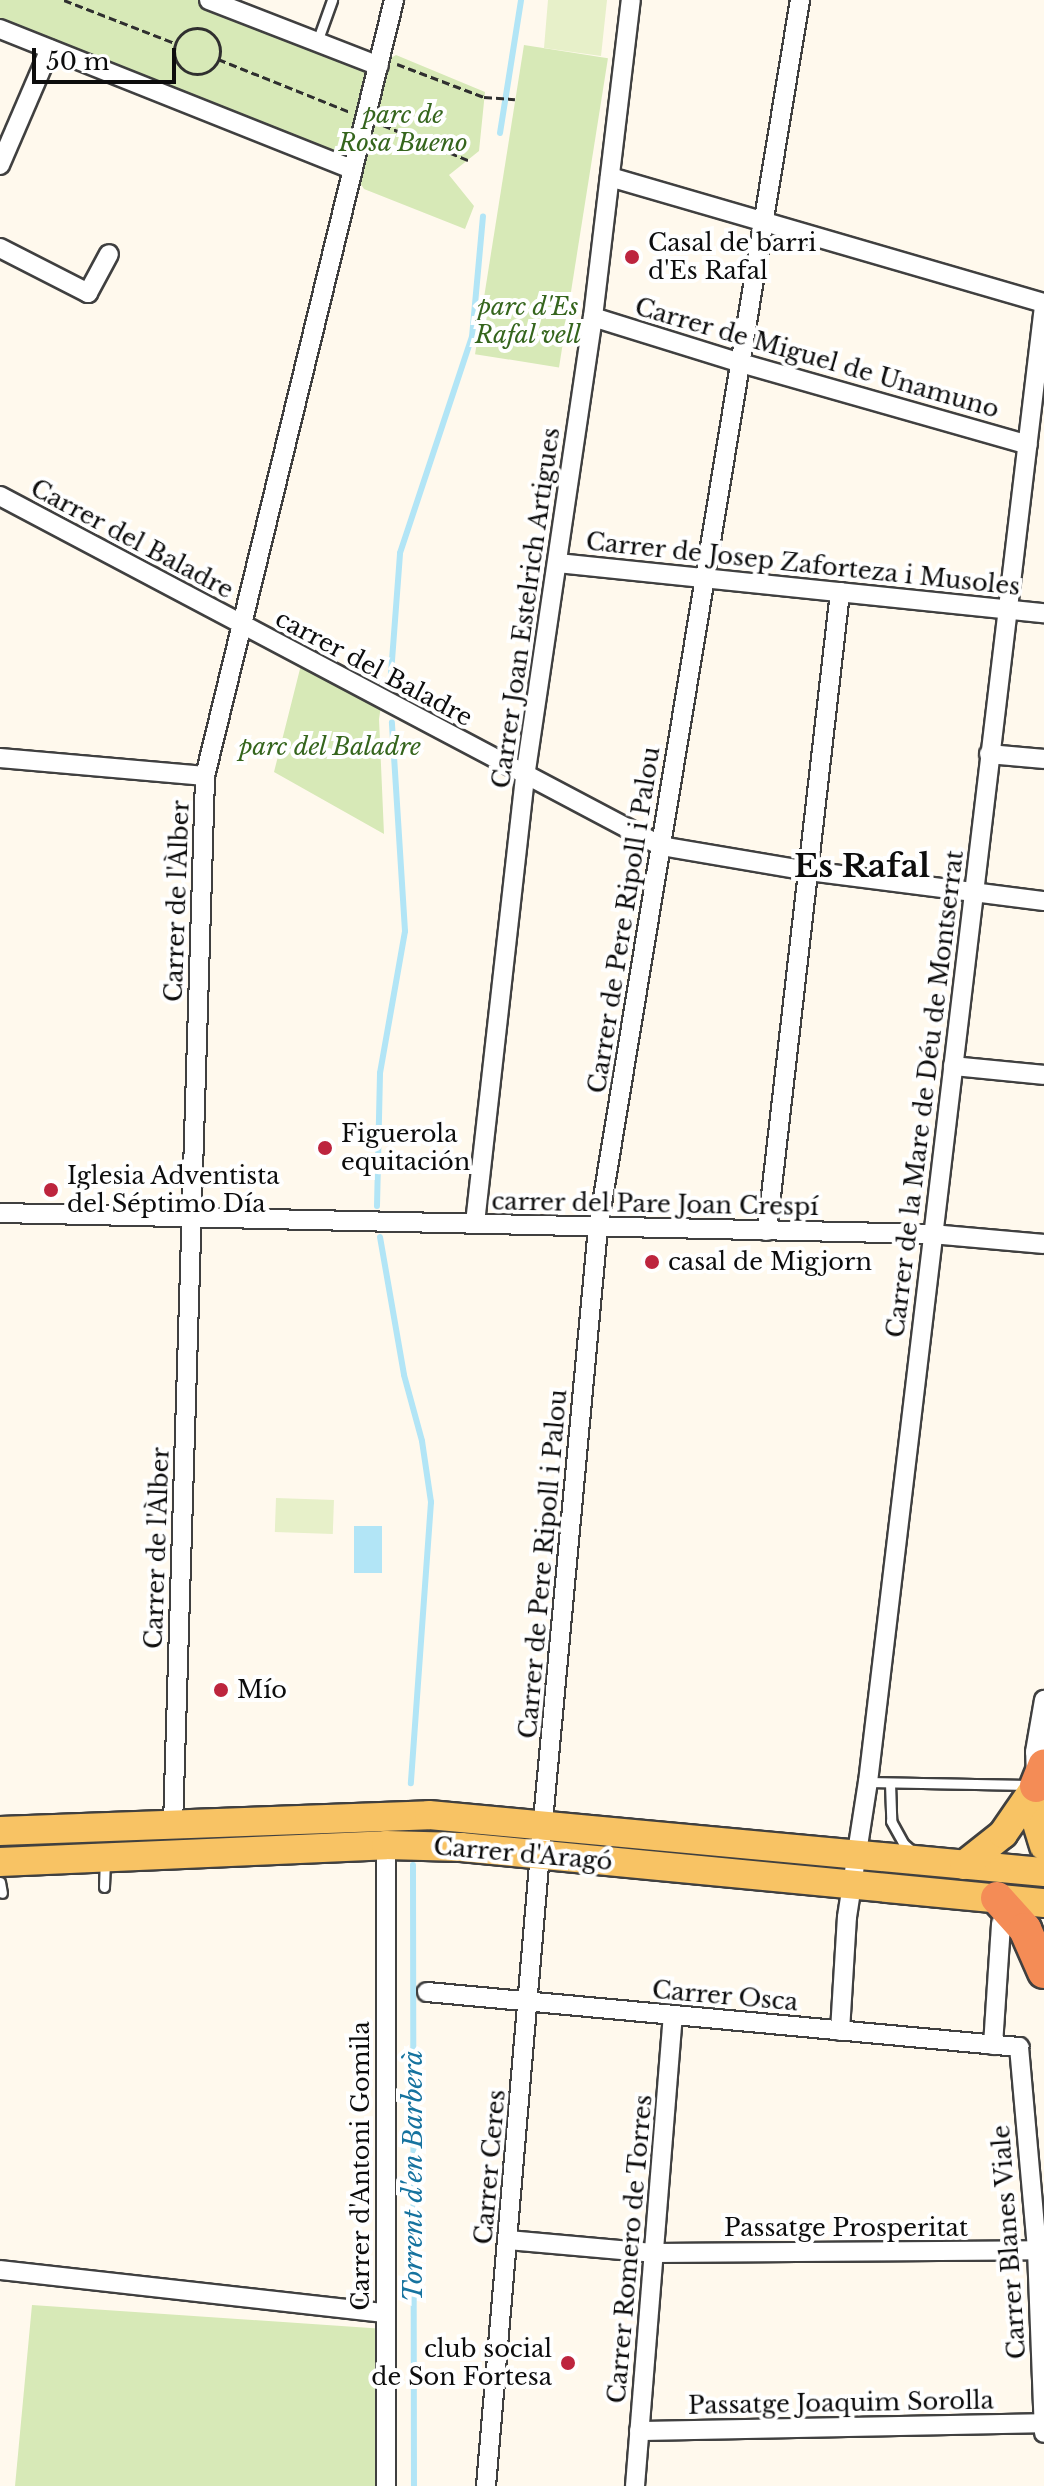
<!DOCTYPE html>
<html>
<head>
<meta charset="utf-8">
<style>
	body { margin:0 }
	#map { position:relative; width:1044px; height:2486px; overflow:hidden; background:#fff9ed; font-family:"Libre Baskerville",serif }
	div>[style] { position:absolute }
	.green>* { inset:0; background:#d7e9b7; transform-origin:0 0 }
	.pitch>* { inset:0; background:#e7f0c9; transform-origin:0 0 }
	.water>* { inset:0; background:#b2e5f6; transform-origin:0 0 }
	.stream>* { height:6px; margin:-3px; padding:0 3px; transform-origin:3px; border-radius:3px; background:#b2e5f6 }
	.path>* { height:3px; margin-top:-1.5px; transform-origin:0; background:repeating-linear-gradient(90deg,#2f2f2f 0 8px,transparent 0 12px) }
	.path>.ring { margin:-1.5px; padding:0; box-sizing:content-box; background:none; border:3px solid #2f2f2f; border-radius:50% }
	.roads { filter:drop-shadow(2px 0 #404040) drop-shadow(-2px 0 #404040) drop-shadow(0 2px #404040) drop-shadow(0 -2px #404040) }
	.lane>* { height:9px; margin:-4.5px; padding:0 4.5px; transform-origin:4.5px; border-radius:4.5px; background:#fff }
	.street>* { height:18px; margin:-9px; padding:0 9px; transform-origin:9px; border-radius:9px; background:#fff }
	.primary>* { height:28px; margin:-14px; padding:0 14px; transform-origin:14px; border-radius:14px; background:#f8c364 }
	.highway>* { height:32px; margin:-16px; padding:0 16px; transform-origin:16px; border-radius:16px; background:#f48c56 }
	.dots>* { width:22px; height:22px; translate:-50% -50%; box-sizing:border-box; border:4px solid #fff; border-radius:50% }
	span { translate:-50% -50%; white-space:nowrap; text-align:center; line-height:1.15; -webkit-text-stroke:8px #fff; paint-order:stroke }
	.park-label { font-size:24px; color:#35651d; font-style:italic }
	.poi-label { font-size:24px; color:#0d0d0d }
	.left { translate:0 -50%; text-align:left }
	.right { translate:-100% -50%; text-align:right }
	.street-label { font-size:24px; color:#0d0d0d }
	.water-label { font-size:26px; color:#16739f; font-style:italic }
	.district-label { font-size:32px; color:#0d0d0d; font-weight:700 }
	.scale { position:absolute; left:32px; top:48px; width:144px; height:36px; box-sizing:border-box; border:4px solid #0d0d0d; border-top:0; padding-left:10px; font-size:24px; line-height:28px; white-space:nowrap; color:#0d0d0d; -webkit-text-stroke:6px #fff; paint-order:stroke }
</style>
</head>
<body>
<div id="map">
	<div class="green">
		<i style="clip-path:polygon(0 0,209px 0,379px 65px,396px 55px,485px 92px,479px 151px,449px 175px,474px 206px,465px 229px,364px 189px,351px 169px,0 29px)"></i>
		<i style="left:524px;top:45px;width:85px;height:313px;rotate:9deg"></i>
		<i style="clip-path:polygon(303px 657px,382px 699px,379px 719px,384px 834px,274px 772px)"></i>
		<i style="clip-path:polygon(32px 2305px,385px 2329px,375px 2486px,15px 2486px)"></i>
	</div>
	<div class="pitch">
		<i style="clip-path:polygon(548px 0,607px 0,601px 56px,544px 48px)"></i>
		<i style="left:276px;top:1498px;width:58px;height:34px;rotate:2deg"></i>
	</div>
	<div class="water">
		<i style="left:354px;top:1526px;width:28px;height:47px"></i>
	</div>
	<div class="stream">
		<i style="left:500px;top:133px;width:135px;rotate:-81deg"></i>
		<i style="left:390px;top:687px;width:134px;rotate:-85.7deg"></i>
		<i style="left:400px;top:553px;width:228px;rotate:-71.6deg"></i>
		<i style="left:472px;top:337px;width:121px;rotate:-84.8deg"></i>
		<i style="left:377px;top:1206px;width:133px;rotate:-88.7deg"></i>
		<i style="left:380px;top:1073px;width:144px;rotate:-80deg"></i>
		<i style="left:405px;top:931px;width:209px;rotate:-93.6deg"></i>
		<i style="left:380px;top:1237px;width:140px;rotate:80.1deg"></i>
		<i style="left:404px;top:1375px;width:68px;rotate:74.7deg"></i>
		<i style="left:422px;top:1441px;width:62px;rotate:81.6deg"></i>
		<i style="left:431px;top:1502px;width:282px;rotate:94.1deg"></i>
		<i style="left:413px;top:1865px;width:621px;rotate:89.91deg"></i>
	</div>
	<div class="path">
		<i style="left:64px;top:0;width:119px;rotate:21.2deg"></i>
		<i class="ring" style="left:174px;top:28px;width:43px;height:43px"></i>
		<i style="left:218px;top:59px;width:142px;rotate:21.9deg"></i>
		<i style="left:397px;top:64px;width:93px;rotate:20.8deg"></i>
		<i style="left:484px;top:97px;width:31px;rotate:4deg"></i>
		<i style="left:383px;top:125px;width:92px;rotate:22.4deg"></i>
	</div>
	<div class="roads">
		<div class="lane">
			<i style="left:317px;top:42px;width:45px;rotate:-70.3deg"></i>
			<i style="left:868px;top:1782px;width:161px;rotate:1.1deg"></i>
			<i style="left:890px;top:1783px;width:38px;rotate:88deg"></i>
			<i style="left:891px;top:1821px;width:25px;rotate:61deg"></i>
			<i style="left:903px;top:1843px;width:13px;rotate:42deg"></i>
			<i style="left:0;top:1882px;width:11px;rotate:80deg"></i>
			<i style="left:104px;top:1887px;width:25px;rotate:-88deg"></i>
		</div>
		<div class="street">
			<i style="left:209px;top:0;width:182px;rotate:21.2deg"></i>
			<i style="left:0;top:29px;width:378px;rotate:21.7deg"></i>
			<i style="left:0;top:165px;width:126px;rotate:-66.7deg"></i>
			<i style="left:610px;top:177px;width:452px;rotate:16.2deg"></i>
			<i style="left:0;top:248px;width:99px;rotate:27.1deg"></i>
			<i style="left:88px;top:293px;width:44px;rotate:-61.7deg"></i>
			<i style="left:593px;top:317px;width:155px;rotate:17.3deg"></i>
			<i style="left:741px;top:363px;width:298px;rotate:15.9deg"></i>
			<i style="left:0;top:496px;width:748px;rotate:27.9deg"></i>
			<i style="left:661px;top:846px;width:150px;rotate:9.6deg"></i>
			<i style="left:809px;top:871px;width:237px;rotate:7.3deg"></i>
			<i style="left:557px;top:563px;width:490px;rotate:5.9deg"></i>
			<i style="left:989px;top:754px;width:55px;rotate:5.2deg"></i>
			<i style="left:0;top:758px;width:206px;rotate:5deg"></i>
			<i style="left:953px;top:1066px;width:91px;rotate:5.6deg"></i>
			<i style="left:0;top:1213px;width:932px;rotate:1.29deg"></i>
			<i style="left:932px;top:1234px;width:112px;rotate:5.1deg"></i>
			<i style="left:475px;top:1223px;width:449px;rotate:-83.6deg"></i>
			<i style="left:525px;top:777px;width:465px;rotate:-81.6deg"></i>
			<i style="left:593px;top:317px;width:319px;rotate:-83.2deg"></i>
			<i style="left:767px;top:1231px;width:643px;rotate:-83.48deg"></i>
			<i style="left:1036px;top:1777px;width:25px;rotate:-92deg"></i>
			<i style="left:1035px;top:1752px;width:53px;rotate:-80.2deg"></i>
			<i style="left:173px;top:1825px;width:1049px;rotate:-88.25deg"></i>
			<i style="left:205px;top:776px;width:799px;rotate:-76.31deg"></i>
			<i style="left:427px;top:1992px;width:595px;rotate:5.31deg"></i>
			<i style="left:1019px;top:2047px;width:204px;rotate:84.9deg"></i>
			<i style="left:1037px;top:2250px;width:183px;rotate:87.8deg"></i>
			<i style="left:840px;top:2031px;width:114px;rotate:-86.5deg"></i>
			<i style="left:847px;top:1917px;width:137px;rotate:-81.2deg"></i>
			<i style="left:868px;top:1782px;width:1485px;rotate:-83.2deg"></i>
			<i style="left:993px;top:2045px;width:122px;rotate:-86.2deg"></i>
			<i style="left:508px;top:2240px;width:148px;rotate:5.1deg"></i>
			<i style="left:655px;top:2253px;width:382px;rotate:-0.4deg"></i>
			<i style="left:0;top:2270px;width:387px;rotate:6.4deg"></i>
			<i style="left:639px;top:2431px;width:405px;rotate:-1.1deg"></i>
			<i style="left:386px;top:2486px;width:641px;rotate:-90deg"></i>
			<i style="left:486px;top:2486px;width:635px;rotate:-85.12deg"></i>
			<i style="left:540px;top:1853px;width:628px;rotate:-84.7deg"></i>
			<i style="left:598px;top:1228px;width:1245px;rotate:-80.66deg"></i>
			<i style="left:635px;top:2486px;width:472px;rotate:-85.4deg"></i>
		</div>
		<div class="primary">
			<i style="left:1036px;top:1786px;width:34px;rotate:90deg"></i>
			<i style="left:1036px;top:1820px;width:27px;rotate:73deg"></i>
			<i style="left:0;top:1831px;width:429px;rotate:-2.1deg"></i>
			<i style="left:429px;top:1815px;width:618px;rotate:5.3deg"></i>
			<i style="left:0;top:1862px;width:386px;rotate:-2.5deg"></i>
			<i style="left:386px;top:1845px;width:75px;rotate:1.5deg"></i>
			<i style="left:461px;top:1847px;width:586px;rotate:5.49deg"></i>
			<i style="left:964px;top:1865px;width:50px;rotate:-38.5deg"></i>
			<i style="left:1003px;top:1834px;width:58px;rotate:-55.5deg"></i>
		</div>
		<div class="highway">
			<i style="left:1036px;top:1786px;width:22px;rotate:-68deg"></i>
			<i style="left:997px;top:1898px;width:42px;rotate:47.9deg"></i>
			<i style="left:1025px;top:1929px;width:47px;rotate:66.2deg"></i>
		</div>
	</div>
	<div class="dots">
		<i style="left:632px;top:257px;background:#bd253e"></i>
		<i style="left:325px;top:1148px;background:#bd253e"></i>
		<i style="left:51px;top:1190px;background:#bd253e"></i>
		<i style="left:652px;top:1262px;background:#bd253e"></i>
		<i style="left:221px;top:1690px;background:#bd253e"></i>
		<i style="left:568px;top:2363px;background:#bd253e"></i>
	</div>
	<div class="park-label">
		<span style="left:403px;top:129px">parc de<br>Rosa Bueno</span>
		<span style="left:528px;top:321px">parc d'Es<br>Rafal vell</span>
		<span style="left:330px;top:747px">parc del Baladre</span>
	</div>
	<div class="poi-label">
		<span class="left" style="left:648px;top:257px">Casal de barri<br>d'Es Rafal</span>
		<span class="left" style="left:341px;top:1148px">Figuerola<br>equitación</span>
		<span class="left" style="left:67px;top:1190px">Iglesia Adventista<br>del Séptimo Día</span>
		<span class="left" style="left:668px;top:1262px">casal de Migjorn</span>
		<span class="left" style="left:237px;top:1690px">Mío</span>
		<span class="right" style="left:552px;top:2363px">club social<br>de Son Fortesa</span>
	</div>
	<div class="street-label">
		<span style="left:817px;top:358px;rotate:16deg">Carrer de Miguel de Unamuno</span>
		<span style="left:132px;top:539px;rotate:28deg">Carrer del Baladre</span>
		<span style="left:803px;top:564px;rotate:6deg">Carrer de Josep Zaforteza i Musoles</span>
		<span style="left:526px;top:608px;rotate:-82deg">Carrer Joan Estelrich Artigues</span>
		<span style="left:374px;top:668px;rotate:28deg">carrer del Baladre</span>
		<span style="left:177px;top:901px;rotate:-88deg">Carrer de l'Àlber</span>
		<span style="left:624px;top:920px;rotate:-81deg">Carrer de Pere Ripoll i Palou</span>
		<span style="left:925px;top:1094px;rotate:-83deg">Carrer de la Mare de Déu de Montserrat</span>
		<span style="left:655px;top:1204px;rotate:1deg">carrer del Pare Joan Crespí</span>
		<span style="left:157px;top:1548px;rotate:-88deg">Carrer de l'Àlber</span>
		<span style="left:543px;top:1564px;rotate:-85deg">Carrer de Pere Ripoll i Palou</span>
		<span style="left:523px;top:1854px;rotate:5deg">Carrer d'Aragó</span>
		<span style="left:725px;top:1996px;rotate:5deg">Carrer Osca</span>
		<span style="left:361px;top:2166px;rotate:-90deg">Carrer d'Antoni Gomila</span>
		<span style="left:490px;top:2167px;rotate:-85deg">Carrer Ceres</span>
		<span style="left:846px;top:2228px">Passatge Prosperitat</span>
		<span style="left:1009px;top:2242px;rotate:-94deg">Carrer Blanes Viale</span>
		<span style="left:630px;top:2249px;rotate:-85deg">Carrer Romero de Torres</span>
		<span style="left:841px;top:2403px;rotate:-1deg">Passatge Joaquim Sorolla</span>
	</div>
	<div class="water-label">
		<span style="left:414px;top:2176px;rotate:-90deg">Torrent d'en Barberà</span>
	</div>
	<div class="district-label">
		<span style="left:862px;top:866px">Es Rafal</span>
	</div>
	<div class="scale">50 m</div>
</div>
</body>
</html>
